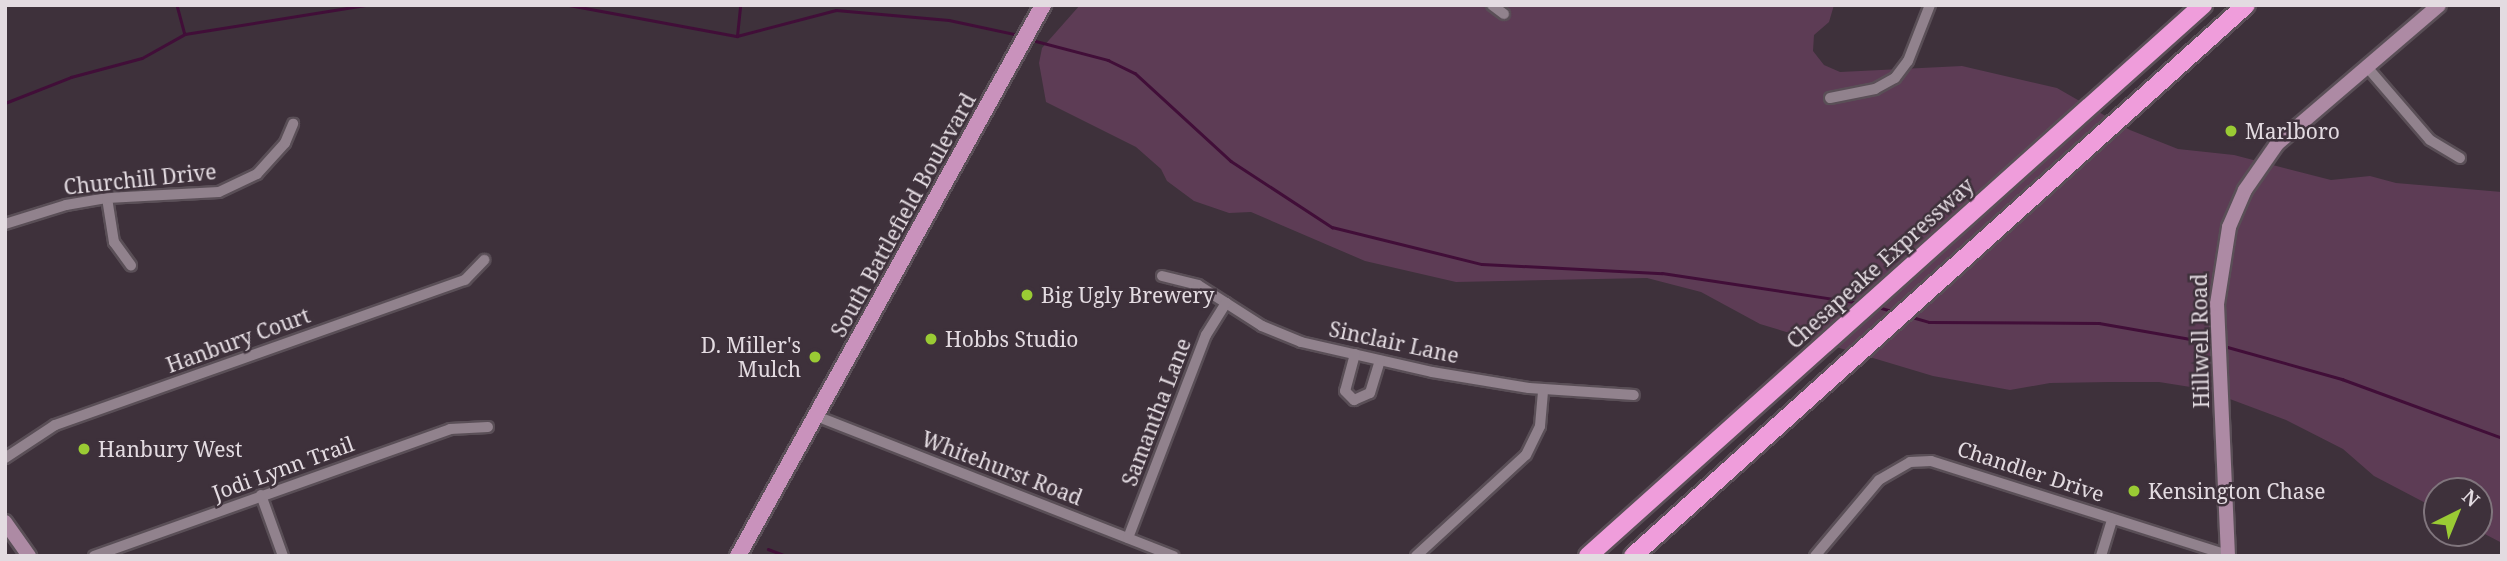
<!DOCTYPE html>
<html>
<head>
<meta charset="utf-8">
<style>
	body { margin:0 }
	#map { position:relative; width:2507px; height:561px; overflow:hidden; background:#3e313b; font-family:"Noto Serif",serif }
	div>[style] { position:absolute }
	.green>* { inset:0; background:#5d3c55 }
	.stream>* { height:2.5px; margin:-1.25px; padding:0 1.25px; transform-origin:1.25px; border-radius:1.25px; background:#410e38 }
	.roads { filter:drop-shadow(2px 0 #5a4f57) drop-shadow(-2px 0 #5a4f57) drop-shadow(0 2px #5a4f57) drop-shadow(0 -2px #5a4f57) }
	.street>* { height:10px; margin:-5px; padding:0 5px; transform-origin:5px; border-radius:5px; background:#91828d }
	.secondary>* { height:14px; margin:-7px; padding:0 7px; transform-origin:7px; border-radius:7px; background:#ad8aa4 }
	.primary>* { height:16px; margin:-8px; padding:0 8px; transform-origin:8px; border-radius:8px; background:#c992bc }
	.highway>* { height:18px; margin:-9px; padding:0 9px; transform-origin:9px; border-radius:9px; background:#ef9ddb }
	.dots>* { width:19px; height:19px; translate:-50% -50%; box-sizing:border-box; border:4px solid #3e313b; border-radius:50% }
	span { translate:-50% -50%; white-space:nowrap; text-align:center; line-height:1.15; -webkit-text-stroke:5px #3e313b; paint-order:stroke }
	.poi-label { font-size:21px; color:#e3dbe1 }
	.left { translate:0 -50%; text-align:left }
	.right { translate:-100% -50%; text-align:right }
	.street-label { font-size:21px; color:#e3dbe1 }
	.frame { position:absolute; inset:0; border:7px solid #e3dbe1; pointer-events:none }
	.north { position:absolute; left:2423px; top:477px; width:70px; height:70px; box-sizing:border-box; background:#3e313b; border:2px solid #80757d; border-radius:50%; rotate:43deg; font-size:19px; font-weight:700; line-height:28px; text-align:center; color:#e3dbe1 }
	.north::after { content:''; display:block; margin:auto; width:24px; height:32px; background:#9acb34; clip-path:polygon(50% 0,100% 100%,50% 72%,0 100%) }
</style>
</head>
<body>
<div id="map">
	<div class="green">
		<i style="clip-path:polygon(1080px 5px,1834px 5px,1829px 22px,1814px 35px,1813px 51px,1824px 65px,1840px 72px,1962px 66px,2057px 88px,2130px 130px,2178px 149px,2234px 155px,2331px 180px,2370px 176px,2396px 183px,2502px 192px,2502px 543px,2479px 531px,2479px 491px,2437px 491px,2437px 509px,2374px 476px,2343px 449px,2286px 420px,2203px 389px,2159px 382px,2110px 382px,2050px 383px,2010px 390px,1933px 376px,1760px 324px,1701px 292px,1647px 278px,1456px 282px,1365px 261px,1251px 212px,1229px 213px,1194px 201px,1167px 181px,1161px 169px,1136px 147px,1046px 102px,1039px 63px,1042px 48px)"></i>
	</div>
	<div class="stream">
		<i style="left:177px;top:5px;width:30px;rotate:75deg"></i>
		<i style="left:569px;top:5px;width:171px;rotate:10.5deg"></i>
		<i style="left:737px;top:36px;width:102px;rotate:-14.7deg"></i>
		<i style="left:836px;top:10px;width:113px;rotate:5.1deg"></i>
		<i style="left:949px;top:20px;width:72px;rotate:12.1deg"></i>
		<i style="left:737px;top:36px;width:31px;rotate:-84deg"></i>
		<i style="left:1032px;top:40px;width:79px;rotate:14.7deg"></i>
		<i style="left:1108px;top:60px;width:30px;rotate:26deg"></i>
		<i style="left:1135px;top:73px;width:130px;rotate:42.5deg"></i>
		<i style="left:1231px;top:161px;width:121px;rotate:33.2deg"></i>
		<i style="left:1332px;top:227px;width:154px;rotate:13.9deg"></i>
		<i style="left:1482px;top:264px;width:180px;rotate:2.9deg"></i>
		<i style="left:1662px;top:273px;width:201px;rotate:8.6deg"></i>
		<i style="left:5px;top:103px;width:71px;rotate:-21.5deg"></i>
		<i style="left:71px;top:77px;width:73px;rotate:-15deg"></i>
		<i style="left:142px;top:58px;width:49px;rotate:-29.2deg"></i>
		<i style="left:185px;top:34px;width:184px;rotate:-9.1deg"></i>
		<i style="left:1878px;top:307px;width:18px;rotate:16deg"></i>
		<i style="left:1912px;top:317px;width:18px;rotate:16deg"></i>
		<i style="left:1929px;top:322px;width:170px;rotate:0.3deg"></i>
		<i style="left:2099px;top:323px;width:117px;rotate:9.9deg"></i>
		<i style="left:2224px;top:346px;width:123px;rotate:15.6deg"></i>
		<i style="left:2342px;top:379px;width:171px;rotate:20.2deg"></i>
		<i style="left:768px;top:549px;width:19px;rotate:21deg"></i>
	</div>
	<div class="roads">
		<div class="street">
			<i style="left:1492px;top:5px;width:15px;rotate:37deg"></i>
			<i style="left:2367px;top:67px;width:96px;rotate:49.2deg"></i>
			<i style="left:2430px;top:140px;width:35px;rotate:31deg"></i>
			<i style="left:1830px;top:98px;width:46px;rotate:-11.3deg"></i>
			<i style="left:1875px;top:89px;width:23px;rotate:-29deg"></i>
			<i style="left:1895px;top:78px;width:21px;rotate:-53deg"></i>
			<i style="left:1908px;top:61px;width:60px;rotate:-68.6deg"></i>
			<i style="left:107px;top:198px;width:45px;rotate:81deg"></i>
			<i style="left:114px;top:242px;width:29px;rotate:54deg"></i>
			<i style="left:5px;top:224px;width:64px;rotate:-17.3deg"></i>
			<i style="left:66px;top:205px;width:42px;rotate:-9.7deg"></i>
			<i style="left:107px;top:198px;width:112px;rotate:-3.1deg"></i>
			<i style="left:219px;top:192px;width:42px;rotate:-25.3deg"></i>
			<i style="left:257px;top:174px;width:42px;rotate:-47.9deg"></i>
			<i style="left:285px;top:143px;width:21px;rotate:-67deg"></i>
			<i style="left:1162px;top:276px;width:37px;rotate:14deg"></i>
			<i style="left:1198px;top:285px;width:76px;rotate:32.6deg"></i>
			<i style="left:1262px;top:326px;width:42px;rotate:22.3deg"></i>
			<i style="left:1301px;top:342px;width:134px;rotate:12.9deg"></i>
			<i style="left:1432px;top:372px;width:98px;rotate:9.4deg"></i>
			<i style="left:1529px;top:388px;width:105px;rotate:3.8deg"></i>
			<i style="left:1355px;top:354px;width:38px;rotate:105deg"></i>
			<i style="left:1345px;top:391px;width:13px;rotate:45deg"></i>
			<i style="left:1354px;top:400px;width:17px;rotate:-24deg"></i>
			<i style="left:1370px;top:393px;width:34px;rotate:-73deg"></i>
			<i style="left:816px;top:416px;width:384px;rotate:21.4deg"></i>
			<i style="left:5px;top:458px;width:60px;rotate:-33.4deg"></i>
			<i style="left:55px;top:425px;width:435px;rotate:-19.5deg"></i>
			<i style="left:465px;top:280px;width:28px;rotate:-46deg"></i>
			<i style="left:261px;top:495px;width:65px;rotate:70.2deg"></i>
			<i style="left:1128px;top:538px;width:217px;rotate:-69deg"></i>
			<i style="left:1206px;top:335px;width:38px;rotate:-58deg"></i>
			<i style="left:94px;top:556px;width:378px;rotate:-19.6deg"></i>
			<i style="left:450px;top:429px;width:38px;rotate:-3deg"></i>
			<i style="left:1416px;top:556px;width:149px;rotate:-42.6deg"></i>
			<i style="left:1526px;top:455px;width:32px;rotate:-64deg"></i>
			<i style="left:1540px;top:426px;width:37px;rotate:-85deg"></i>
			<i style="left:1815px;top:556px;width:99px;rotate:-49.9deg"></i>
			<i style="left:1879px;top:480px;width:36px;rotate:-30deg"></i>
			<i style="left:1910px;top:462px;width:21px;rotate:-3deg"></i>
			<i style="left:1931px;top:461px;width:312px;rotate:17.6deg"></i>
			<i style="left:2101px;top:556px;width:39px;rotate:-73deg"></i>
		</div>
		<div class="secondary">
			<i style="left:5px;top:522px;width:42px;rotate:54.8deg"></i>
			<i style="left:2228px;top:556px;width:252px;rotate:-92.5deg"></i>
			<i style="left:2217px;top:304px;width:78px;rotate:-81.1deg"></i>
			<i style="left:2229px;top:227px;width:40px;rotate:-66.6deg"></i>
			<i style="left:2245px;top:190px;width:56px;rotate:-55.2deg"></i>
			<i style="left:2277px;top:144px;width:213px;rotate:-40.6deg"></i>
		</div>
		<div class="primary">
			<i style="left:738px;top:556px;width:630px;rotate:-61.03deg"></i>
		</div>
		<div class="highway">
			<i style="left:1588px;top:556px;width:826px;rotate:-41.86deg"></i>
			<i style="left:1633px;top:556px;width:824px;rotate:-41.95deg"></i>
		</div>
	</div>
	<div class="dots">
		<i style="left:2231px;top:131px;background:#9acb34"></i>
		<i style="left:1027px;top:295px;background:#9acb34"></i>
		<i style="left:931px;top:339px;background:#9acb34"></i>
		<i style="left:815px;top:357px;background:#9acb34"></i>
		<i style="left:84px;top:449px;background:#9acb34"></i>
		<i style="left:2134px;top:491px;background:#9acb34"></i>
	</div>
	<div class="poi-label">
		<span class="left" style="left:2245px;top:131px">Marlboro</span>
		<span class="left" style="left:1041px;top:295px">Big Ugly Brewery</span>
		<span class="left" style="left:945px;top:339px">Hobbs Studio</span>
		<span class="right" style="left:801px;top:357px">D. Miller's<br>Mulch</span>
		<span class="left" style="left:98px;top:449px">Hanbury West</span>
		<span class="left" style="left:2148px;top:491px">Kensington Chase</span>
	</div>
	<div class="street-label">
		<span style="left:140px;top:179px;rotate:-6deg">Churchill Drive</span>
		<span style="left:903px;top:215px;rotate:-61deg">South Battlefield Boulevard</span>
		<span style="left:1880px;top:263px;rotate:-42deg">Chesapeake Expressway</span>
		<span style="left:238px;top:340px;rotate:-20deg">Hanbury Court</span>
		<span style="left:2200px;top:341px;rotate:-91deg">Hillwell Road</span>
		<span style="left:1394px;top:342px;rotate:12deg">Sinclair Lane</span>
		<span style="left:1156px;top:412px;rotate:-69deg">Samantha Lane</span>
		<span style="left:283px;top:468px;rotate:-20deg">Jodi Lynn Trail</span>
		<span style="left:1002px;top:468px;rotate:21deg">Whitehurst Road</span>
		<span style="left:2031px;top:471px;rotate:18deg">Chandler Drive</span>
	</div>
	<div class="frame"></div>
	<div class="north">N</div>
</div>
</body>
</html>
